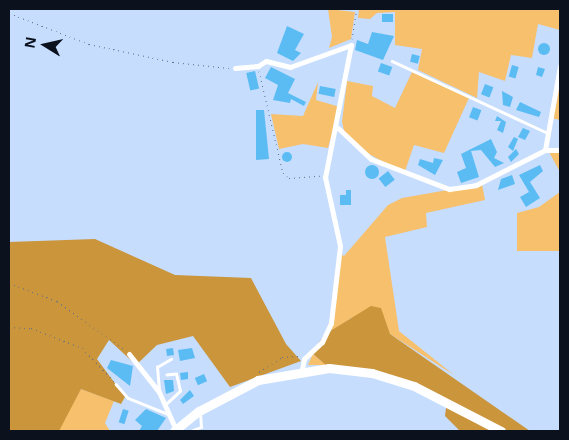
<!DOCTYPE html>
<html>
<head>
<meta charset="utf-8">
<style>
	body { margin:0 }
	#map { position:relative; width:569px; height:440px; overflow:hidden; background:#c6ddfe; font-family:"Noto Sans",sans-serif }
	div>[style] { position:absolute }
	.green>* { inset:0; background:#f6c06d }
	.forest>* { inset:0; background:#ca953b }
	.building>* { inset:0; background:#5bbcf4; transform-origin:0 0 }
	.round { border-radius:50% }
	.path>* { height:1px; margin-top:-0.5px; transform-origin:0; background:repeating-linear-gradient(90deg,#606e84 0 1px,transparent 0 5px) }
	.service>* { height:2.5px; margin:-1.25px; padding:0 1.25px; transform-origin:1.25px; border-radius:1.25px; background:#fff }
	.minor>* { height:5px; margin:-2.5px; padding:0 2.5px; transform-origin:2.5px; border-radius:2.5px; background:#fff }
	.primary>* { height:9px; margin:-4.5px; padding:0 4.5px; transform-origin:4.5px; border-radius:4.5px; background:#fff }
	span { translate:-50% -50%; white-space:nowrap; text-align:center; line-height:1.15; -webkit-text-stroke:4.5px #c6ddfe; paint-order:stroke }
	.frame { position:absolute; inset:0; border:10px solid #0b121e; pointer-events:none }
	.north { position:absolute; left:20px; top:20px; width:50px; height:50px; -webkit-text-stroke:4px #c6ddfe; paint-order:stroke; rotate:280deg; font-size:14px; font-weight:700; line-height:20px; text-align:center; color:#0b121e }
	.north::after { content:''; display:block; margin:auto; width:18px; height:22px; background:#0b121e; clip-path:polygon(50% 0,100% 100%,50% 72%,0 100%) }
</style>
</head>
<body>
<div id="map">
	<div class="green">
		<i style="clip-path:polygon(328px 9px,355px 12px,351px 39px,329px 48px,332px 37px)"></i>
		<i style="clip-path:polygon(359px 9px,560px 9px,560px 30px,538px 24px,532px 58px,511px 55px,505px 81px,479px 72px,477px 98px,418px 70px,422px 49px,395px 45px,395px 12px,377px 13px,370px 19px,358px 18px)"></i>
		<i style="clip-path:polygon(412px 72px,469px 98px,444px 153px,414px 145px,405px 171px,400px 171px,360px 149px,345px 135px,342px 122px,347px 81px,373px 86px,372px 96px,395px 108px)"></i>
		<i style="clip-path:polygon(560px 74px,560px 120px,551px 118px)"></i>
		<i style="clip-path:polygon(318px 82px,316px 100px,340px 107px,328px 148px,303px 144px,279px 149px,271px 114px,303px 116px)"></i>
		<i style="clip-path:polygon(549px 152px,560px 153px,560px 172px)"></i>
		<i style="clip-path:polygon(482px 184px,485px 200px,426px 213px,427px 227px,385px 237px,399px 331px,454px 375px,390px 334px,351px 318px,331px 333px,341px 254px,344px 256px,388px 205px,402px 198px)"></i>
		<i style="clip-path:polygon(560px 192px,560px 251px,517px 251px,517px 213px,539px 207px)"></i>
		<i style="clip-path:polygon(313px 354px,326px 365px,308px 365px)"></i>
		<i style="clip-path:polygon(81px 389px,114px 401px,105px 423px,110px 431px,57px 430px)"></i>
	</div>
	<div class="forest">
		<i style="clip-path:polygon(95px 239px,175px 275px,251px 278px,286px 344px,301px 361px,230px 387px,193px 336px,157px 345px,136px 365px,109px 340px,97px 359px,125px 397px,121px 404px,81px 389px,59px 431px,9px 431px,9px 242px)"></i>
		<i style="clip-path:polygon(371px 306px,381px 308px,390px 334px,530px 431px,460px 431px,445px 416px,447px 400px,414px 386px,329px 368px,311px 352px,327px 333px)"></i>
	</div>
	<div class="building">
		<i style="left:382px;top:14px;width:11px;height:8px"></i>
		<i style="clip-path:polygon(287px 26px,304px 34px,295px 50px,301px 53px,293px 61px,277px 53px)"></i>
		<i style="clip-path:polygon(372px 32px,394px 36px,383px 60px,355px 50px,357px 40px,368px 44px)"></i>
		<i class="round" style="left:538px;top:43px;width:12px;height:12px"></i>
		<i style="left:412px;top:54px;width:8px;height:8px;rotate:14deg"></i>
		<i style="left:381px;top:63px;width:12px;height:9px;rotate:20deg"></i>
		<i style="left:512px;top:65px;width:7px;height:12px;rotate:16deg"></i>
		<i style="clip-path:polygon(271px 67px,295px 79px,288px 93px,306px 102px,304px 106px,291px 99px,290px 103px,273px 100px,278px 85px,265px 78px)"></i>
		<i style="clip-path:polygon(538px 67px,545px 69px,542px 77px,536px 75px)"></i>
		<i style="left:255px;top:71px;width:18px;height:9px;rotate:77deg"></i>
		<i style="left:485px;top:84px;width:9px;height:11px;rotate:21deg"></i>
		<i style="left:320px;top:86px;width:16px;height:8px;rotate:11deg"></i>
		<i style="clip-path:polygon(502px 91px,513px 97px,510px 107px,503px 105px)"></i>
		<i style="clip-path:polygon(520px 102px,541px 112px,539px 117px,516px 110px)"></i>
		<i style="left:473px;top:107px;width:9px;height:11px;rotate:21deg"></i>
		<i style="clip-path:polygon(256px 110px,264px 110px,269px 159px,256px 160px)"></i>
		<i style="clip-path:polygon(497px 116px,506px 122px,503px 133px,497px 130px,501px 121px,495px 121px)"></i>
		<i style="clip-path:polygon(523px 128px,530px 131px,525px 140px,518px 137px)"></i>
		<i style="clip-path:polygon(514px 137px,518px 139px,513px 151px,508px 147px)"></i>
		<i style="clip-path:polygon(491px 139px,497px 152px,494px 158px,504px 163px,495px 167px,481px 150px,471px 151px,479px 177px,461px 183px,457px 172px,466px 168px,461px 154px)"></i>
		<i style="clip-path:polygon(516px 149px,519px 154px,511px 162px,508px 157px)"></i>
		<i class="round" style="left:282px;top:152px;width:10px;height:10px"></i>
		<i style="clip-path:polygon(434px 158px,443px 160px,435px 175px,418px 165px,420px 159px,433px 163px)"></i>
		<i class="round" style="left:365px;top:165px;width:14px;height:14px"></i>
		<i style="clip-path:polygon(540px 165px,543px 171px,530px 182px,540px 198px,526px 207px,520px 197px,529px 192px,519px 175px)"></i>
		<i style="left:388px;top:171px;width:11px;height:12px;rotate:52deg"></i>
		<i style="clip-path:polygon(512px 175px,515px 184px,498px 190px,501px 179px)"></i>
		<i style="clip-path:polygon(346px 190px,351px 190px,351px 205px,340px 205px,340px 195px,346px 195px)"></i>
		<i style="left:173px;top:348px;width:7px;height:7px;rotate:82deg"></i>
		<i style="clip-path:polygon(192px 348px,195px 358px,180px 361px,178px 350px)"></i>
		<i style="clip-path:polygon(111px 360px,133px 366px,130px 386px,107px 368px)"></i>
		<i style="clip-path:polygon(188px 372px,188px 379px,181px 380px,180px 373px)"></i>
		<i style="left:204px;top:374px;width:8px;height:10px;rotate:67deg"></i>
		<i style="clip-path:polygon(164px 380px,173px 380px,174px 391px,166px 394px)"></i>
		<i style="clip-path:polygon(190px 390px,194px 396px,183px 404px,180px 400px)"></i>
		<i style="left:123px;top:409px;width:6px;height:14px;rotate:18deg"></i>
		<i style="clip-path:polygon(146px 409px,166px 418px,157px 431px,139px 431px,142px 426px,135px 420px)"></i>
	</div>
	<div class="path">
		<i style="left:9px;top:13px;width:86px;rotate:21.2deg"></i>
		<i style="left:89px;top:44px;width:86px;rotate:12.1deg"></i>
		<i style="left:173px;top:62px;width:56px;rotate:6.1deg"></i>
		<i style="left:352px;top:39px;width:30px;rotate:-81deg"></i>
		<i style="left:259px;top:71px;width:105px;rotate:76.8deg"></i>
		<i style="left:283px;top:173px;width:8px;rotate:40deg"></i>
		<i style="left:289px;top:178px;width:31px;rotate:-4deg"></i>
		<i style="left:9px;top:283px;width:51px;rotate:20.6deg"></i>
		<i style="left:57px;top:301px;width:84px;rotate:35.8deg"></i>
		<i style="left:9px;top:327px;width:22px;rotate:3deg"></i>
		<i style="left:31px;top:328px;width:55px;rotate:21.4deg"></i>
		<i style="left:82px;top:348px;width:46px;rotate:45.9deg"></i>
		<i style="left:259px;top:372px;width:27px;rotate:-33deg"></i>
		<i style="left:282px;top:357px;width:17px;rotate:-3deg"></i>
	</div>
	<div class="service">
		<i style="left:392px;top:61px;width:170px;rotate:24.8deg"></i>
		<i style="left:116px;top:384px;width:18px;rotate:49deg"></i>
		<i style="left:128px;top:398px;width:43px;rotate:21.8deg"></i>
		<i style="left:159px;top:390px;width:23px;rotate:-95deg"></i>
		<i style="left:157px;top:367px;width:16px;rotate:-30deg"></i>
		<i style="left:166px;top:404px;width:19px;rotate:-43deg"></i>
		<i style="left:180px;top:391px;width:17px;rotate:-103deg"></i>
		<i style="left:176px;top:374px;width:9px;rotate:174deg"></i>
		<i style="left:180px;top:431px;width:10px"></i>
		<i style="left:191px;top:431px;width:11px;rotate:-22deg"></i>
		<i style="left:201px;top:427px;width:14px;rotate:-94deg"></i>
	</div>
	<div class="minor">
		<i style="left:235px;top:68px;width:23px;rotate:-5deg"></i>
		<i style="left:258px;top:66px;width:9px;rotate:-32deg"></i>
		<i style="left:266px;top:61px;width:25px;rotate:14deg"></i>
		<i style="left:290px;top:67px;width:65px;rotate:-19.8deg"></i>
		<i style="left:351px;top:45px;width:135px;rotate:101.1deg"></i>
		<i style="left:325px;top:177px;width:71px;rotate:77.7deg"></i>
		<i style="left:340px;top:246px;width:78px;rotate:96.7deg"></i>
		<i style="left:331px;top:323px;width:21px;rotate:115deg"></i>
		<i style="left:322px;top:342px;width:25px;rotate:137deg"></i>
		<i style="left:304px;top:359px;width:10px;rotate:101deg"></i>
		<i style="left:338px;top:128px;width:45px;rotate:43.2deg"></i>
		<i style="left:371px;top:159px;width:84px;rotate:21deg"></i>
		<i style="left:449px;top:189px;width:27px;rotate:-8deg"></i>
		<i style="left:476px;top:185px;width:77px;rotate:-26.9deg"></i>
		<i style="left:545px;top:150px;width:15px"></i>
		<i style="left:545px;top:150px;width:85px;rotate:-79.9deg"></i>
		<i style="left:129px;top:354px;width:48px;rotate:51.7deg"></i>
		<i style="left:159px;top:392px;width:42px;rotate:65.9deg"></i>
	</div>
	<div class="primary">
		<i style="left:174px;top:431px;width:32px;rotate:-39deg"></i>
		<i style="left:199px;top:411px;width:67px;rotate:-27.7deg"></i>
		<i style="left:258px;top:380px;width:72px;rotate:-9.6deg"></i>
		<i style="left:329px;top:368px;width:43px;rotate:6.6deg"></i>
		<i style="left:372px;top:373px;width:44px;rotate:17.2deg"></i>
		<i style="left:414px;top:386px;width:98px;rotate:27.3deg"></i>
	</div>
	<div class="frame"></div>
	<div class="north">N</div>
</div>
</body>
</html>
